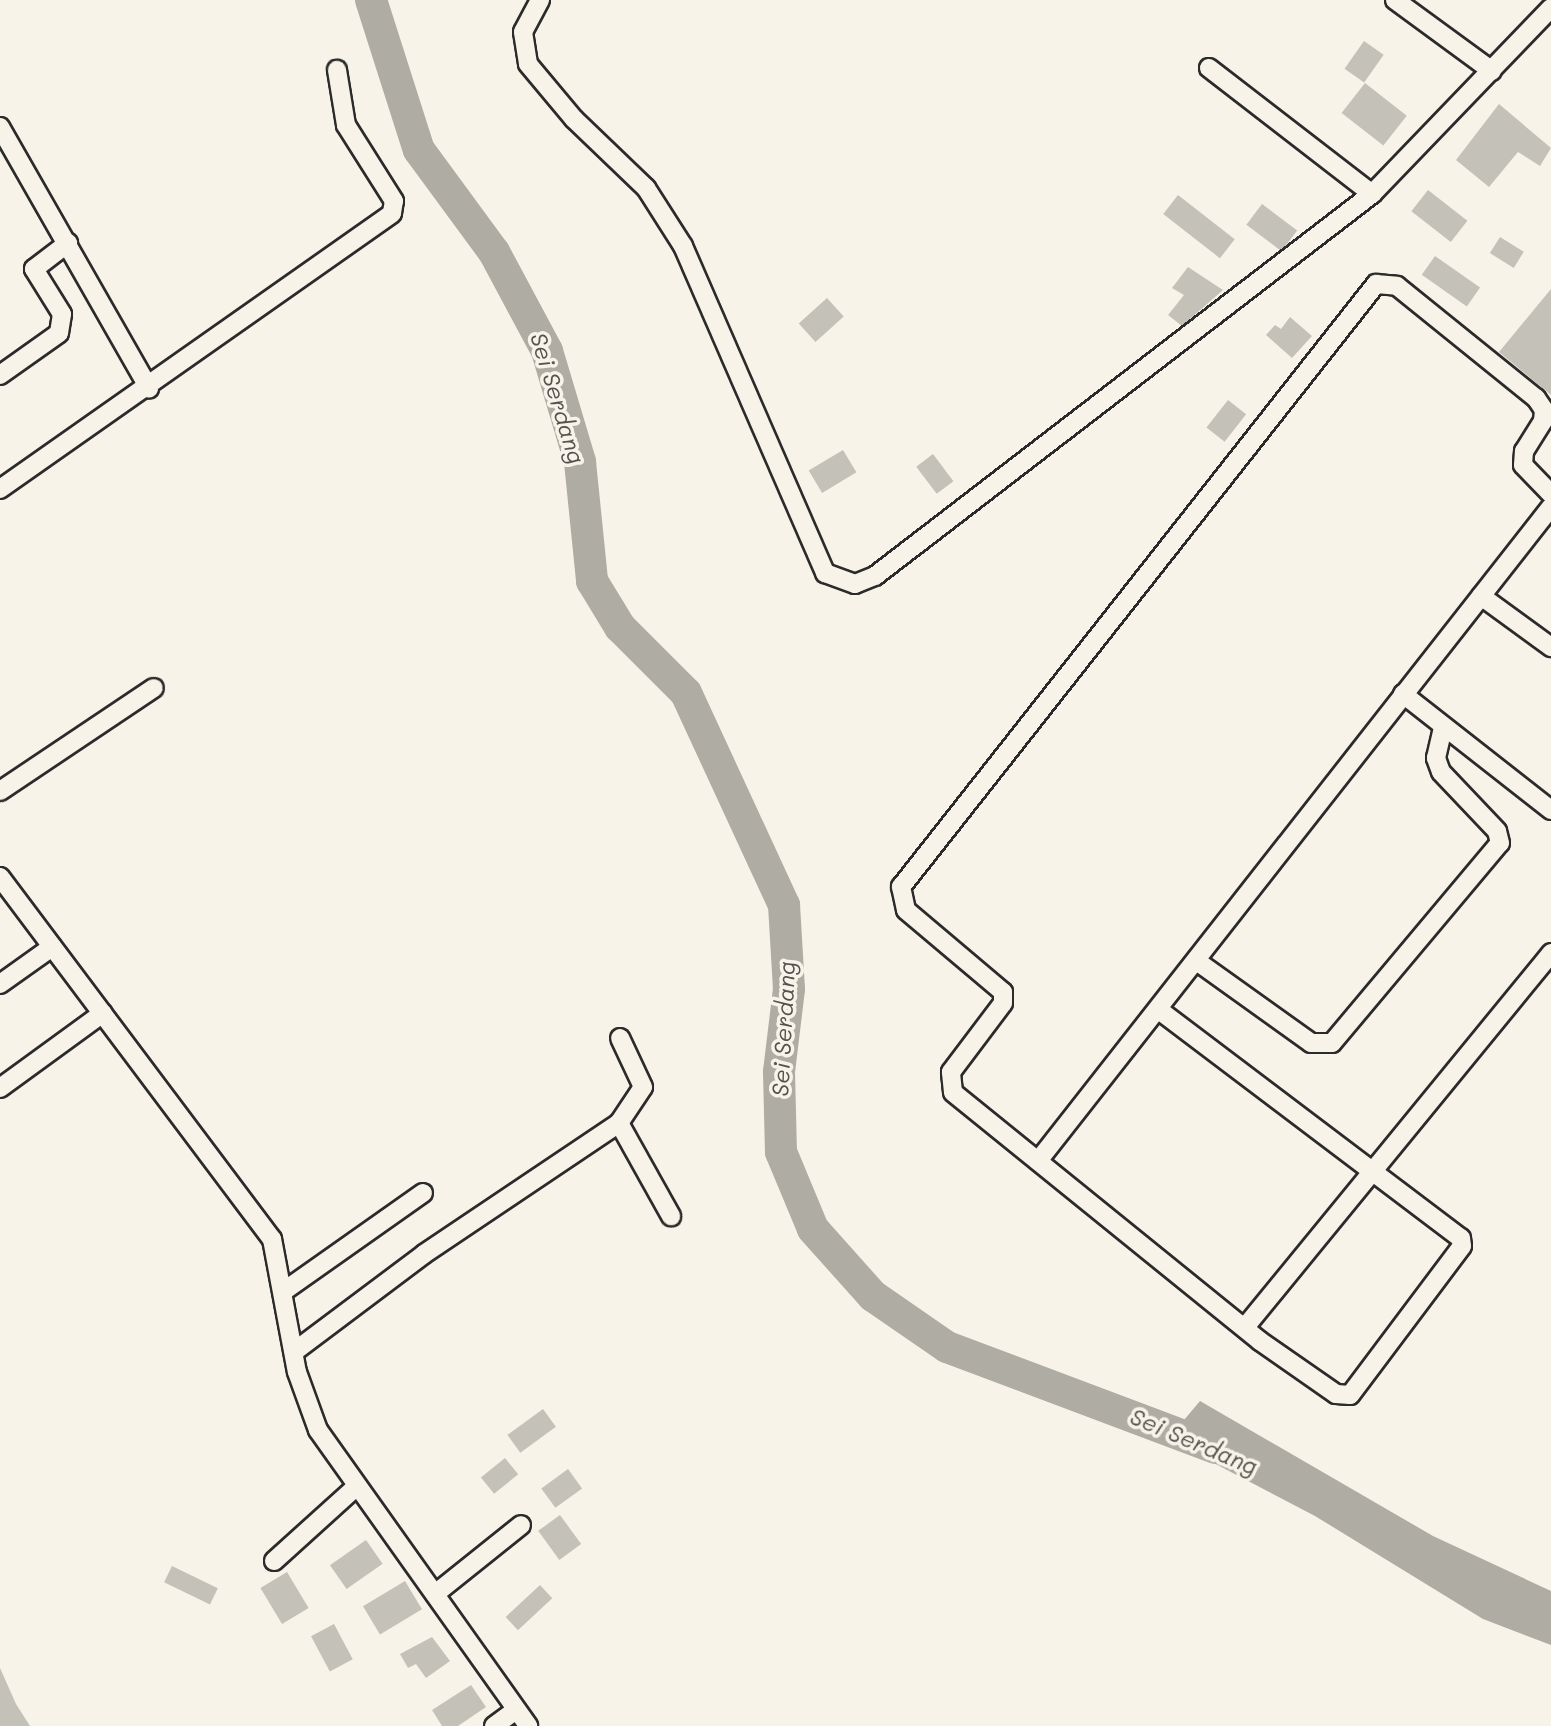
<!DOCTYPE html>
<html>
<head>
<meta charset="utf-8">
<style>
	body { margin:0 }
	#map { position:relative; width:1551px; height:1726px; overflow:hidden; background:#f7f3e8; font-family:Mali,sans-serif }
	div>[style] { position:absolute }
	.water>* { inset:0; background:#afaca4 }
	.river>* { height:32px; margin:-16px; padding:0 16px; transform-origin:16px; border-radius:16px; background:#afaca4 }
	.building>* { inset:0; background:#c4c1b9; transform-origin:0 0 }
	.roads { filter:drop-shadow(2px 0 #2b2b2b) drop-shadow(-2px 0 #2b2b2b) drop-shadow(0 2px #2b2b2b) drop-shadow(0 -2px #2b2b2b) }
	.minor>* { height:18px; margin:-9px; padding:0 9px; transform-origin:9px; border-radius:9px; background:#f7f3e8 }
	span { translate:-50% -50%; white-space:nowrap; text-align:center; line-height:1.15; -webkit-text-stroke:7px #f7f3e8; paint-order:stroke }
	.water-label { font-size:23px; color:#53524f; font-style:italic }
</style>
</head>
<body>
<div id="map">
	<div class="water">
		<i style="clip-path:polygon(1200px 1401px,1433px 1536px,1551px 1591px,1551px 1645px,1483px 1619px,1315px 1516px,1168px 1439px)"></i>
	</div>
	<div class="river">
		<i style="left:371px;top:0;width:157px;rotate:72.3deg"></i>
		<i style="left:419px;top:150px;width:127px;rotate:53.7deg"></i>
		<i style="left:494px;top:252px;width:112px;rotate:61.8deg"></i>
		<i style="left:547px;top:351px;width:116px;rotate:73.4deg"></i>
		<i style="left:580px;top:462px;width:120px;rotate:84.2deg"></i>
		<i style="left:592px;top:581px;width:54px;rotate:58.7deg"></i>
		<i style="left:620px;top:627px;width:93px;rotate:45deg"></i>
		<i style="left:686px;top:693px;width:234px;rotate:65.2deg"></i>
		<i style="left:784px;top:905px;width:84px;rotate:86.6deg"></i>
		<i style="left:789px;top:989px;width:84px;rotate:96.9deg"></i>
		<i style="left:779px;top:1072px;width:80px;rotate:88.6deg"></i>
		<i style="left:781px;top:1152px;width:83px;rotate:67.4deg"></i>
		<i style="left:813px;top:1229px;width:90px;rotate:48.2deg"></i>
		<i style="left:873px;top:1296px;width:90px;rotate:34.6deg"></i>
		<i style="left:947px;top:1347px;width:287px;rotate:20.6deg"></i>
	</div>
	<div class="building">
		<i style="left:1364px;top:41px;width:24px;height:34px;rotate:35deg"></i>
		<i style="left:1365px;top:83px;width:53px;height:38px;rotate:38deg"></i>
		<i style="clip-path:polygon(1499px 104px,1551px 148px,1540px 166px,1518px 152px,1489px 187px,1456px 160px)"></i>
		<i style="left:1428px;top:190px;width:50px;height:27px;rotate:38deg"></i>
		<i style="left:1178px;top:195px;width:72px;height:24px;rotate:38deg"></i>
		<i style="left:1262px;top:204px;width:44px;height:26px;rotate:37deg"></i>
		<i style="left:1500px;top:237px;width:28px;height:19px;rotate:32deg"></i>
		<i style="left:1435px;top:256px;width:55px;height:23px;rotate:35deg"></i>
		<i style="clip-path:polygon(1188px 267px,1223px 290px,1182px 326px,1168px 315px,1184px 295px,1172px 288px)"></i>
		<i style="clip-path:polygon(1551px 289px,1551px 395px,1499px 352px)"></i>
		<i style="left:827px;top:298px;width:25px;height:38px;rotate:48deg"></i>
		<i style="clip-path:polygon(1290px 317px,1312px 336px,1292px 358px,1266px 335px,1275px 325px,1281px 329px)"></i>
		<i style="left:1228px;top:400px;width:23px;height:35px;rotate:38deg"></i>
		<i style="left:843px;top:450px;width:26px;height:40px;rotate:59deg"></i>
		<i style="left:933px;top:454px;width:34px;height:21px;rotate:53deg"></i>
		<i style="left:543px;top:1409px;width:22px;height:44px;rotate:54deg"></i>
		<i style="left:505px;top:1458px;width:21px;height:31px;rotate:51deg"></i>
		<i style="left:568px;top:1469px;width:24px;height:33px;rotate:54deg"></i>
		<i style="left:560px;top:1515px;width:36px;height:27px;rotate:54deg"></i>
		<i style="left:366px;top:1540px;width:29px;height:44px;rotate:55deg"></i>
		<i style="left:172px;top:1566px;width:51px;height:18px;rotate:26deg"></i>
		<i style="left:287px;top:1572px;width:42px;height:31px;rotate:59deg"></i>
		<i style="left:405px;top:1581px;width:33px;height:49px;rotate:59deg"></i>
		<i style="left:540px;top:1585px;width:18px;height:47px;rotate:47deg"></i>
		<i style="left:334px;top:1624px;width:40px;height:26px;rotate:62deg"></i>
		<i style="clip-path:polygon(432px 1637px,450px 1661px,426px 1678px,416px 1664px,408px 1668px,400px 1654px)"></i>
		<i style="clip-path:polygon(0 1668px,16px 1704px,30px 1726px,0 1726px)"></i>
		<i style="clip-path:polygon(471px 1685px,486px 1707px,458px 1726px,442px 1726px,432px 1710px)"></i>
	</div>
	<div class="roads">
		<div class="minor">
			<i style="left:540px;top:0;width:36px;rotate:118deg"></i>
			<i style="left:523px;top:32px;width:32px;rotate:81deg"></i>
			<i style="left:528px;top:64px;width:72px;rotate:50.1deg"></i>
			<i style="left:574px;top:119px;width:100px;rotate:43.8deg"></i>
			<i style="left:646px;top:188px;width:69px;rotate:57.5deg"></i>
			<i style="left:683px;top:246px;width:357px;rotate:66.5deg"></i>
			<i style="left:825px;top:573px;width:32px;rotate:20deg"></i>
			<i style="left:855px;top:584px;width:22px;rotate:-22deg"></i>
			<i style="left:875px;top:576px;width:627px;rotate:-37.55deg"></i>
			<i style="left:1372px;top:194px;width:258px;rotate:-46.1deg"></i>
			<i style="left:1395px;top:0;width:120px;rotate:36.2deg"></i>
			<i style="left:1209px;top:68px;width:206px;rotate:37.7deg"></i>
			<i style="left:0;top:127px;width:301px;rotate:60.3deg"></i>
			<i style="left:0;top:375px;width:72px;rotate:-35.4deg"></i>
			<i style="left:59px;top:333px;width:19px;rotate:-81deg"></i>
			<i style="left:62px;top:314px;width:53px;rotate:-121.9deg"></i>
			<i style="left:34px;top:269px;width:43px;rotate:-37.4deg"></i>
			<i style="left:0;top:489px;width:479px;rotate:-35.1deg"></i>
			<i style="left:392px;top:213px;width:12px;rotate:-81deg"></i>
			<i style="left:394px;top:201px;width:90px;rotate:-122.3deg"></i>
			<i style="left:346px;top:125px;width:56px;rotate:-99.3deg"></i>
			<i style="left:1481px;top:596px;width:87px;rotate:36.1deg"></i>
			<i style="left:1403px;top:694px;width:188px;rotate:38.1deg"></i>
			<i style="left:0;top:791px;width:185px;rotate:-33.8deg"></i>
			<i style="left:0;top:877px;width:453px;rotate:53.1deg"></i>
			<i style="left:272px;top:1239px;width:135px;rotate:79.4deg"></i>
			<i style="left:297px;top:1372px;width:62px;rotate:70.1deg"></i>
			<i style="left:318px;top:1430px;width:363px;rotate:54.6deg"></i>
			<i style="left:1198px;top:962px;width:139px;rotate:35.6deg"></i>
			<i style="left:1311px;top:1043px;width:21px"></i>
			<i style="left:1332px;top:1043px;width:261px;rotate:-50deg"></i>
			<i style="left:1500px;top:843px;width:12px;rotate:-104deg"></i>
			<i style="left:1497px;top:831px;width:81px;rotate:-133.5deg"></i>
			<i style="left:1441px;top:772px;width:15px;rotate:-110deg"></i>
			<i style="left:1436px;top:758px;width:31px;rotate:-77deg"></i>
			<i style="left:0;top:984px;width:64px;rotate:-35.4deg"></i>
			<i style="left:1159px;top:1010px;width:378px;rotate:37.1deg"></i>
			<i style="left:1461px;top:1238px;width:8px;rotate:83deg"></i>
			<i style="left:1462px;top:1246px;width:186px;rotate:126.9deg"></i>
			<i style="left:1350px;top:1395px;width:14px;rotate:-176deg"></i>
			<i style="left:1336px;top:1394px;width:93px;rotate:-145.1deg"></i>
			<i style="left:1260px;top:1341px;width:395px;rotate:-141deg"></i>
			<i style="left:953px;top:1092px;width:20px;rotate:-96deg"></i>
			<i style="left:951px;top:1072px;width:86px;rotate:-53deg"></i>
			<i style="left:1003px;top:1003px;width:11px;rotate:-90deg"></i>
			<i style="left:1003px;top:992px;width:127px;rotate:-139.8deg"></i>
			<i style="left:906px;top:910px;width:24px;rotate:-102deg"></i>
			<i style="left:901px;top:887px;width:768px;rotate:-51.77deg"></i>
			<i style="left:1376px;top:284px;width:21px;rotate:5deg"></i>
			<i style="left:1397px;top:286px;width:179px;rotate:38.9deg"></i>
			<i style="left:1536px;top:398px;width:14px;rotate:56deg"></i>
			<i style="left:1544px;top:410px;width:11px;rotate:95deg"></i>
			<i style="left:1543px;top:421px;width:36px;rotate:122deg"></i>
			<i style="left:1524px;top:451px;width:14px;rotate:94deg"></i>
			<i style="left:1523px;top:465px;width:40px;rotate:46deg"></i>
			<i style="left:0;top:1088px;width:127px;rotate:-36.1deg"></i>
			<i style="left:619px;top:1123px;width:107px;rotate:60.8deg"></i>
			<i style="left:1038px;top:1161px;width:831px;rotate:-51.89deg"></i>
			<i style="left:284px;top:1291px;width:170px;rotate:-35.2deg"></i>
			<i style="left:1246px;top:1326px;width:482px;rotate:-50.7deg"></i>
			<i style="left:295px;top:1351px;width:161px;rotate:-36.9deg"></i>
			<i style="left:424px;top:1254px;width:235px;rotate:-33.9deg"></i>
			<i style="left:619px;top:1123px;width:43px;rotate:-56.3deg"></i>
			<i style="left:643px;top:1087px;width:54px;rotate:-115.1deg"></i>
			<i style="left:274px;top:1561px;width:112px;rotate:-42.1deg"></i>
			<i style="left:435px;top:1594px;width:110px;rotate:-38.7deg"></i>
			<i style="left:494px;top:1726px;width:27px;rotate:-36deg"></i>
		</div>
	</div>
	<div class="water-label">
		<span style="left:558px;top:398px;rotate:73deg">Sei Serdang</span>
		<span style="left:783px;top:1029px;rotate:-87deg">Sei Serdang</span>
		<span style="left:1194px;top:1441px;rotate:23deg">Sei Serdang</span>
	</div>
</div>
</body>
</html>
